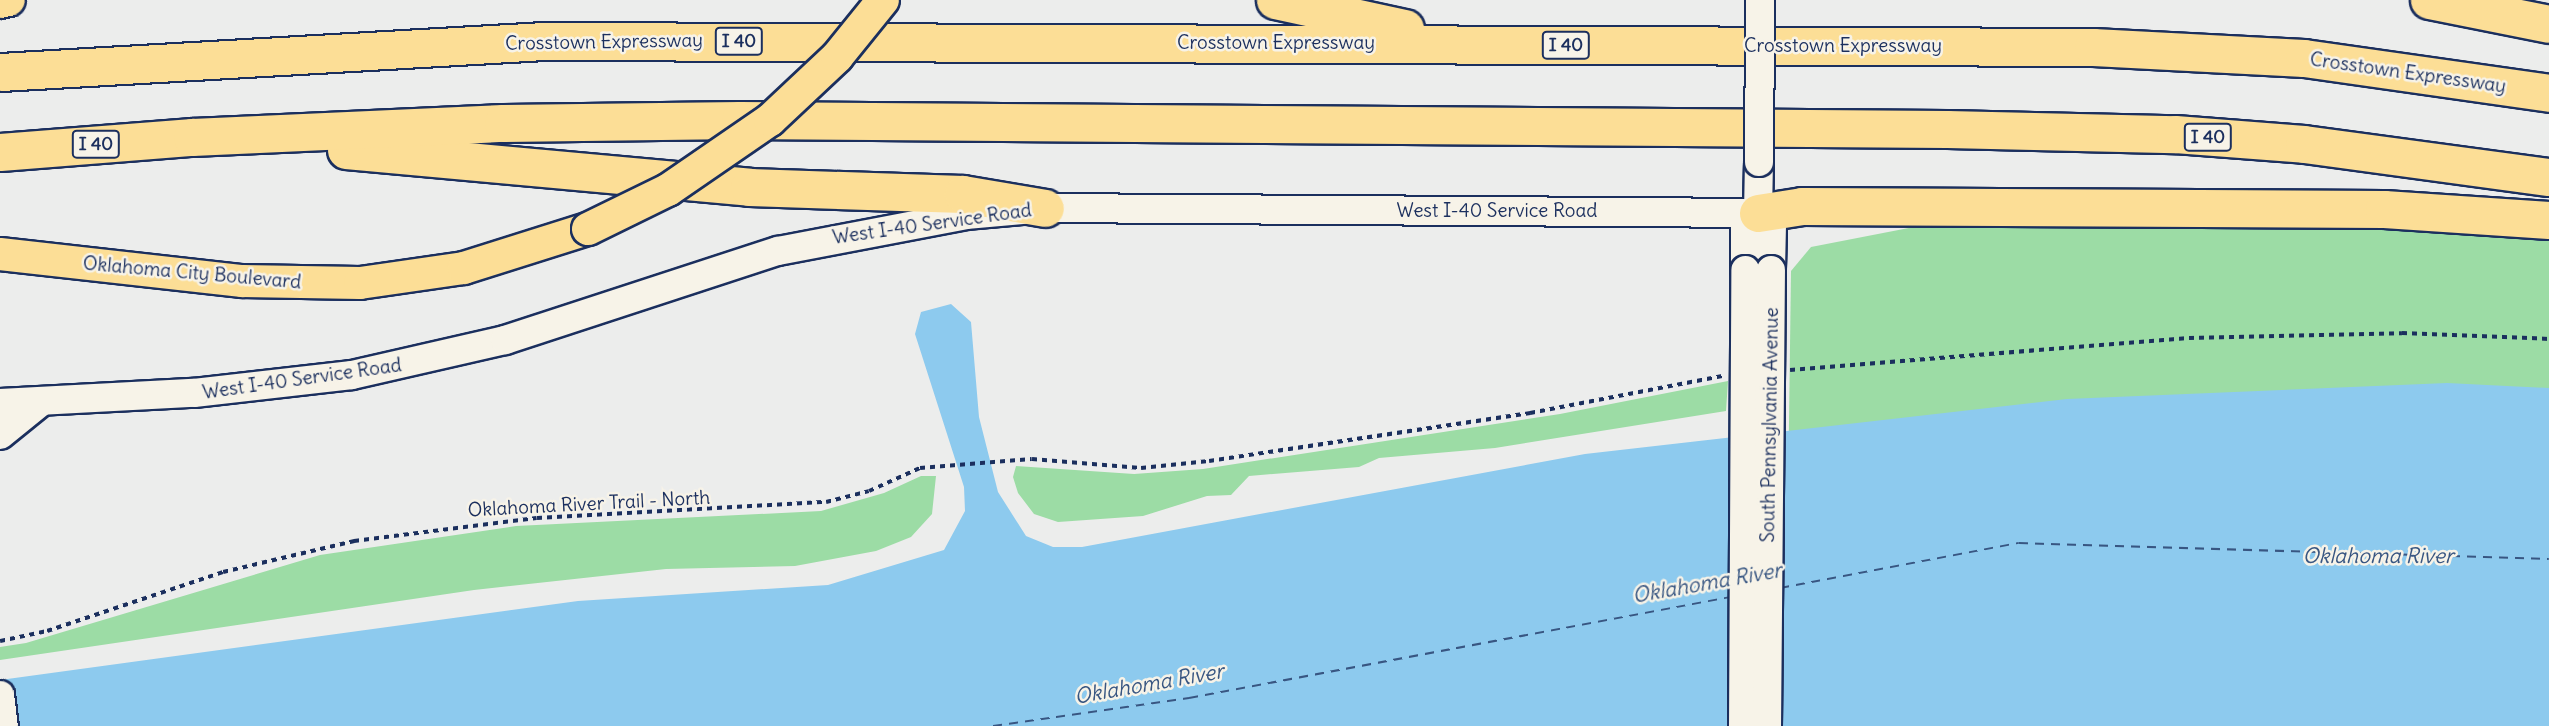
<!DOCTYPE html>
<html>
<head>
<meta charset="utf-8">
<style>
	body { margin:0 }
	#map { position:relative; width:2549px; height:726px; overflow:hidden; background:#ecedec; font-family:Delius,sans-serif }
	div>[style] { position:absolute }
	.green>* { inset:0; background:#9cdca5 }
	.water>* { inset:0; background:#8dcaee }
	.ferry>* { height:2px; margin-top:-1px; transform-origin:0; background:repeating-linear-gradient(90deg,#385682 0 9px,transparent 0 16px) }
	.path>* { height:3.5px; margin-top:-1.75px; transform-origin:0; background:repeating-linear-gradient(90deg,#1b2f5e 0 5px,transparent 0 10px) }
	.roads { filter:drop-shadow(2px 0 #1b2f5e) drop-shadow(-2px 0 #1b2f5e) drop-shadow(0 2px #1b2f5e) drop-shadow(0 -2px #1b2f5e) }
	.secondary>* { height:28px; margin:-14px; padding:0 14px; transform-origin:14px; border-radius:14px; background:#f7f3e8 }
	.primary>* { height:32px; margin:-16px; padding:0 16px; transform-origin:16px; border-radius:16px; background:#fcde96 }
	.motorway>* { height:37px; margin:-18.5px; padding:0 18.5px; transform-origin:18.5px; border-radius:18.5px; background:#fcde96 }
	.bridges { filter:drop-shadow(2px 0 #1b2f5e) drop-shadow(-2px 0 #1b2f5e) drop-shadow(0 2px #1b2f5e) drop-shadow(0 -2px #1b2f5e) }
	.secondary-bridge>* { height:28px; margin:-14px; padding:0 14px; transform-origin:14px; border-radius:14px; background:#f7f3e8 }
	.primary-bridge>* { height:32px; margin:-16px; padding:0 16px; transform-origin:16px; border-radius:16px; background:#fcde96 }
	span { translate:-50% -50%; white-space:nowrap; text-align:center; line-height:1.15; -webkit-text-stroke:5px #f7f3e8; paint-order:stroke }
	.shield-label span { padding:2px 5px; background:#f7f3e8; border:2px solid; border-radius:5px; -webkit-text-stroke-width:0 }
	.shield-label { font-size:18px; color:#1b2f5e; font-weight:700 }
	.street-label { font-size:19px; color:#1b2f5e }
	.water-label { font-size:21px; color:#385682; font-style:italic }
</style>
</head>
<body>
<div id="map">
	<div class="green">
		<i style="clip-path:polygon(1919px 226px,2434px 227px,2549px 236px,2549px 726px,1785px 726px,1791px 271px,1811px 247px)"></i>
		<i style="clip-path:polygon(1728px 381px,1726px 411px,1495px 448px,1379px 458px,1359px 467px,1249px 476px,1231px 495px,1207px 496px,1143px 516px,1058px 522px,1034px 514px,1018px 493px,1013px 477px,1016px 466px,1134px 474px,1203px 469px,1560px 414px)"></i>
		<i style="clip-path:polygon(921px 476px,936px 476px,932px 514px,911px 537px,876px 551px,795px 566px,666px 569px,474px 590px,0 660px,0 647px,26px 643px,320px 555px,516px 526px,821px 511px,884px 493px)"></i>
	</div>
	<div class="water">
		<i style="clip-path:polygon(951px 304px,971px 322px,979px 417px,998px 492px,1026px 536px,1053px 547px,1082px 547px,1585px 454px,2067px 399px,2447px 383px,2549px 388px,2549px 726px,0 726px,0 680px,578px 601px,828px 585px,944px 550px,965px 511px,964px 487px,915px 334px,921px 312px)"></i>
	</div>
	<div class="ferry">
		<i style="left:1780px;top:588px;width:243px;rotate:-10.7deg"></i>
		<i style="left:2019px;top:543px;width:530px;rotate:1.73deg"></i>
		<i style="left:993px;top:726px;width:198px;rotate:-8.1deg"></i>
		<i style="left:1189px;top:698px;width:550px;rotate:-10.57deg"></i>
	</div>
	<div class="path">
		<i style="left:1790px;top:370px;width:400px;rotate:-4.6deg"></i>
		<i style="left:2189px;top:338px;width:213px;rotate:-1.3deg"></i>
		<i style="left:2402px;top:333px;width:147px;rotate:2.3deg"></i>
		<i style="left:0;top:641px;width:48px;rotate:-12deg"></i>
		<i style="left:47px;top:631px;width:186px;rotate:-18.5deg"></i>
		<i style="left:223px;top:572px;width:135px;rotate:-13.3deg"></i>
		<i style="left:354px;top:541px;width:184px;rotate:-7.2deg"></i>
		<i style="left:537px;top:518px;width:289px;rotate:-3.2deg"></i>
		<i style="left:826px;top:502px;width:44px;rotate:-14.3deg"></i>
		<i style="left:869px;top:491px;width:56px;rotate:-24.3deg"></i>
		<i style="left:920px;top:468px;width:112px;rotate:-4.6deg"></i>
		<i style="left:1032px;top:459px;width:109px;rotate:4.7deg"></i>
		<i style="left:1141px;top:468px;width:68px;rotate:-5.9deg"></i>
		<i style="left:1209px;top:461px;width:325px;rotate:-8.5deg"></i>
		<i style="left:1530px;top:413px;width:197px;rotate:-10.9deg"></i>
	</div>
	<div class="roads">
		<div class="secondary">
			<i style="left:1758px;top:213px;width:18px;rotate:41deg"></i>
			<i style="left:1772px;top:225px;width:45px;rotate:91.3deg"></i>
			<i style="left:1745px;top:270px;width:42px;rotate:-90deg"></i>
			<i style="left:1745px;top:228px;width:20px;rotate:-49deg"></i>
			<i style="left:1758px;top:213px;width:51px;rotate:-88.9deg"></i>
			<i style="left:0;top:403px;width:194px;rotate:-3deg"></i>
			<i style="left:194px;top:393px;width:159px;rotate:-6.5deg"></i>
			<i style="left:352px;top:375px;width:157px;rotate:-12.9deg"></i>
			<i style="left:505px;top:340px;width:287px;rotate:-18.1deg"></i>
			<i style="left:778px;top:251px;width:191px;rotate:-10.8deg"></i>
			<i style="left:966px;top:215px;width:79px;rotate:-5.1deg"></i>
			<i style="left:1045px;top:208px;width:713px;rotate:0.4deg"></i>
			<i style="left:0;top:435px;width:54px;rotate:-39deg"></i>
			<i style="left:0;top:695px;width:31px;rotate:83deg"></i>
		</div>
		<div class="primary">
			<i style="left:0;top:2px;width:9px;rotate:-13deg"></i>
			<i style="left:0;top:254px;width:244px;rotate:6.4deg"></i>
			<i style="left:242px;top:281px;width:118px;rotate:1deg"></i>
			<i style="left:360px;top:283px;width:105px;rotate:-8.2deg"></i>
			<i style="left:464px;top:268px;width:130px;rotate:-17.5deg"></i>
		</div>
		<div class="motorway">
			<i style="left:1275px;top:0;width:133px;rotate:12.2deg"></i>
			<i style="left:2429px;top:0;width:122px;rotate:11.3deg"></i>
			<i style="left:0;top:72px;width:545px;rotate:-3.26deg"></i>
			<i style="left:544px;top:41px;width:1549px;rotate:0.22deg"></i>
			<i style="left:2093px;top:47px;width:211px;rotate:3deg"></i>
			<i style="left:2304px;top:58px;width:247px;rotate:8.1deg"></i>
			<i style="left:346px;top:150px;width:405px;rotate:5.2deg"></i>
			<i style="left:749px;top:187px;width:214px;rotate:1.9deg"></i>
			<i style="left:963px;top:194px;width:83px;rotate:9.7deg"></i>
			<i style="left:0;top:152px;width:193px;rotate:-4.5deg"></i>
			<i style="left:192px;top:137px;width:311px;rotate:-2.6deg"></i>
			<i style="left:503px;top:123px;width:237px;rotate:-0.7deg"></i>
			<i style="left:740px;top:120px;width:1207px;rotate:0.43deg"></i>
			<i style="left:1947px;top:129px;width:228px;rotate:1.3deg"></i>
			<i style="left:2175px;top:134px;width:129px;rotate:4.4deg"></i>
			<i style="left:2304px;top:144px;width:247px;rotate:7.7deg"></i>
			<i style="left:1758px;top:213px;width:45px;rotate:-9deg"></i>
			<i style="left:1802px;top:206px;width:582px;rotate:0.3deg"></i>
			<i style="left:2384px;top:209px;width:165px;rotate:3.8deg"></i>
		</div>
	</div>
	<div class="bridges">
		<div class="secondary-bridge">
			<i style="left:1759px;top:162px;width:162px;rotate:-89.6deg"></i>
			<i style="left:1743px;top:726px;width:456px;rotate:-89.7deg"></i>
			<i style="left:1767px;top:726px;width:456px;rotate:-89.5deg"></i>
		</div>
		<div class="primary-bridge">
			<i style="left:588px;top:229px;width:89px;rotate:-26deg"></i>
			<i style="left:668px;top:190px;width:124px;rotate:-34.5deg"></i>
			<i style="left:770px;top:120px;width:92px;rotate:-43.2deg"></i>
			<i style="left:837px;top:57px;width:73px;rotate:-51.1deg"></i>
		</div>
	</div>
	<div class="shield-label">
		<span style="left:739px;top:41px">I 40</span>
		<span style="left:1566px;top:45px">I 40</span>
		<span style="left:2208px;top:137px">I 40</span>
		<span style="left:96px;top:144px">I 40</span>
	</div>
	<div class="street-label">
		<span style="left:604px;top:42px;rotate:-1deg">Crosstown Expressway</span>
		<span style="left:1276px;top:43px">Crosstown Expressway</span>
		<span style="left:1843px;top:46px">Crosstown Expressway</span>
		<span style="left:2408px;top:73px;rotate:8deg">Crosstown Expressway</span>
		<span style="left:1497px;top:211px">West I-40 Service Road</span>
		<span style="left:932px;top:224px;rotate:-8deg">West I-40 Service Road</span>
		<span style="left:192px;top:273px;rotate:5deg">Oklahoma City Boulevard</span>
		<span style="left:302px;top:379px;rotate:-8deg">West I-40 Service Road</span>
		<span style="left:1770px;top:425px;rotate:-89deg">South Pennsylvania Avenue</span>
		<span style="left:589px;top:504px;rotate:-3deg">Oklahoma River Trail - North</span>
	</div>
	<div class="water-label">
		<span style="left:2378px;top:556px">Oklahoma River</span>
		<span style="left:1707px;top:583px;rotate:-10deg">Oklahoma River</span>
		<span style="left:1149px;top:684px;rotate:-10deg">Oklahoma River</span>
	</div>
</div>
</body>
</html>
